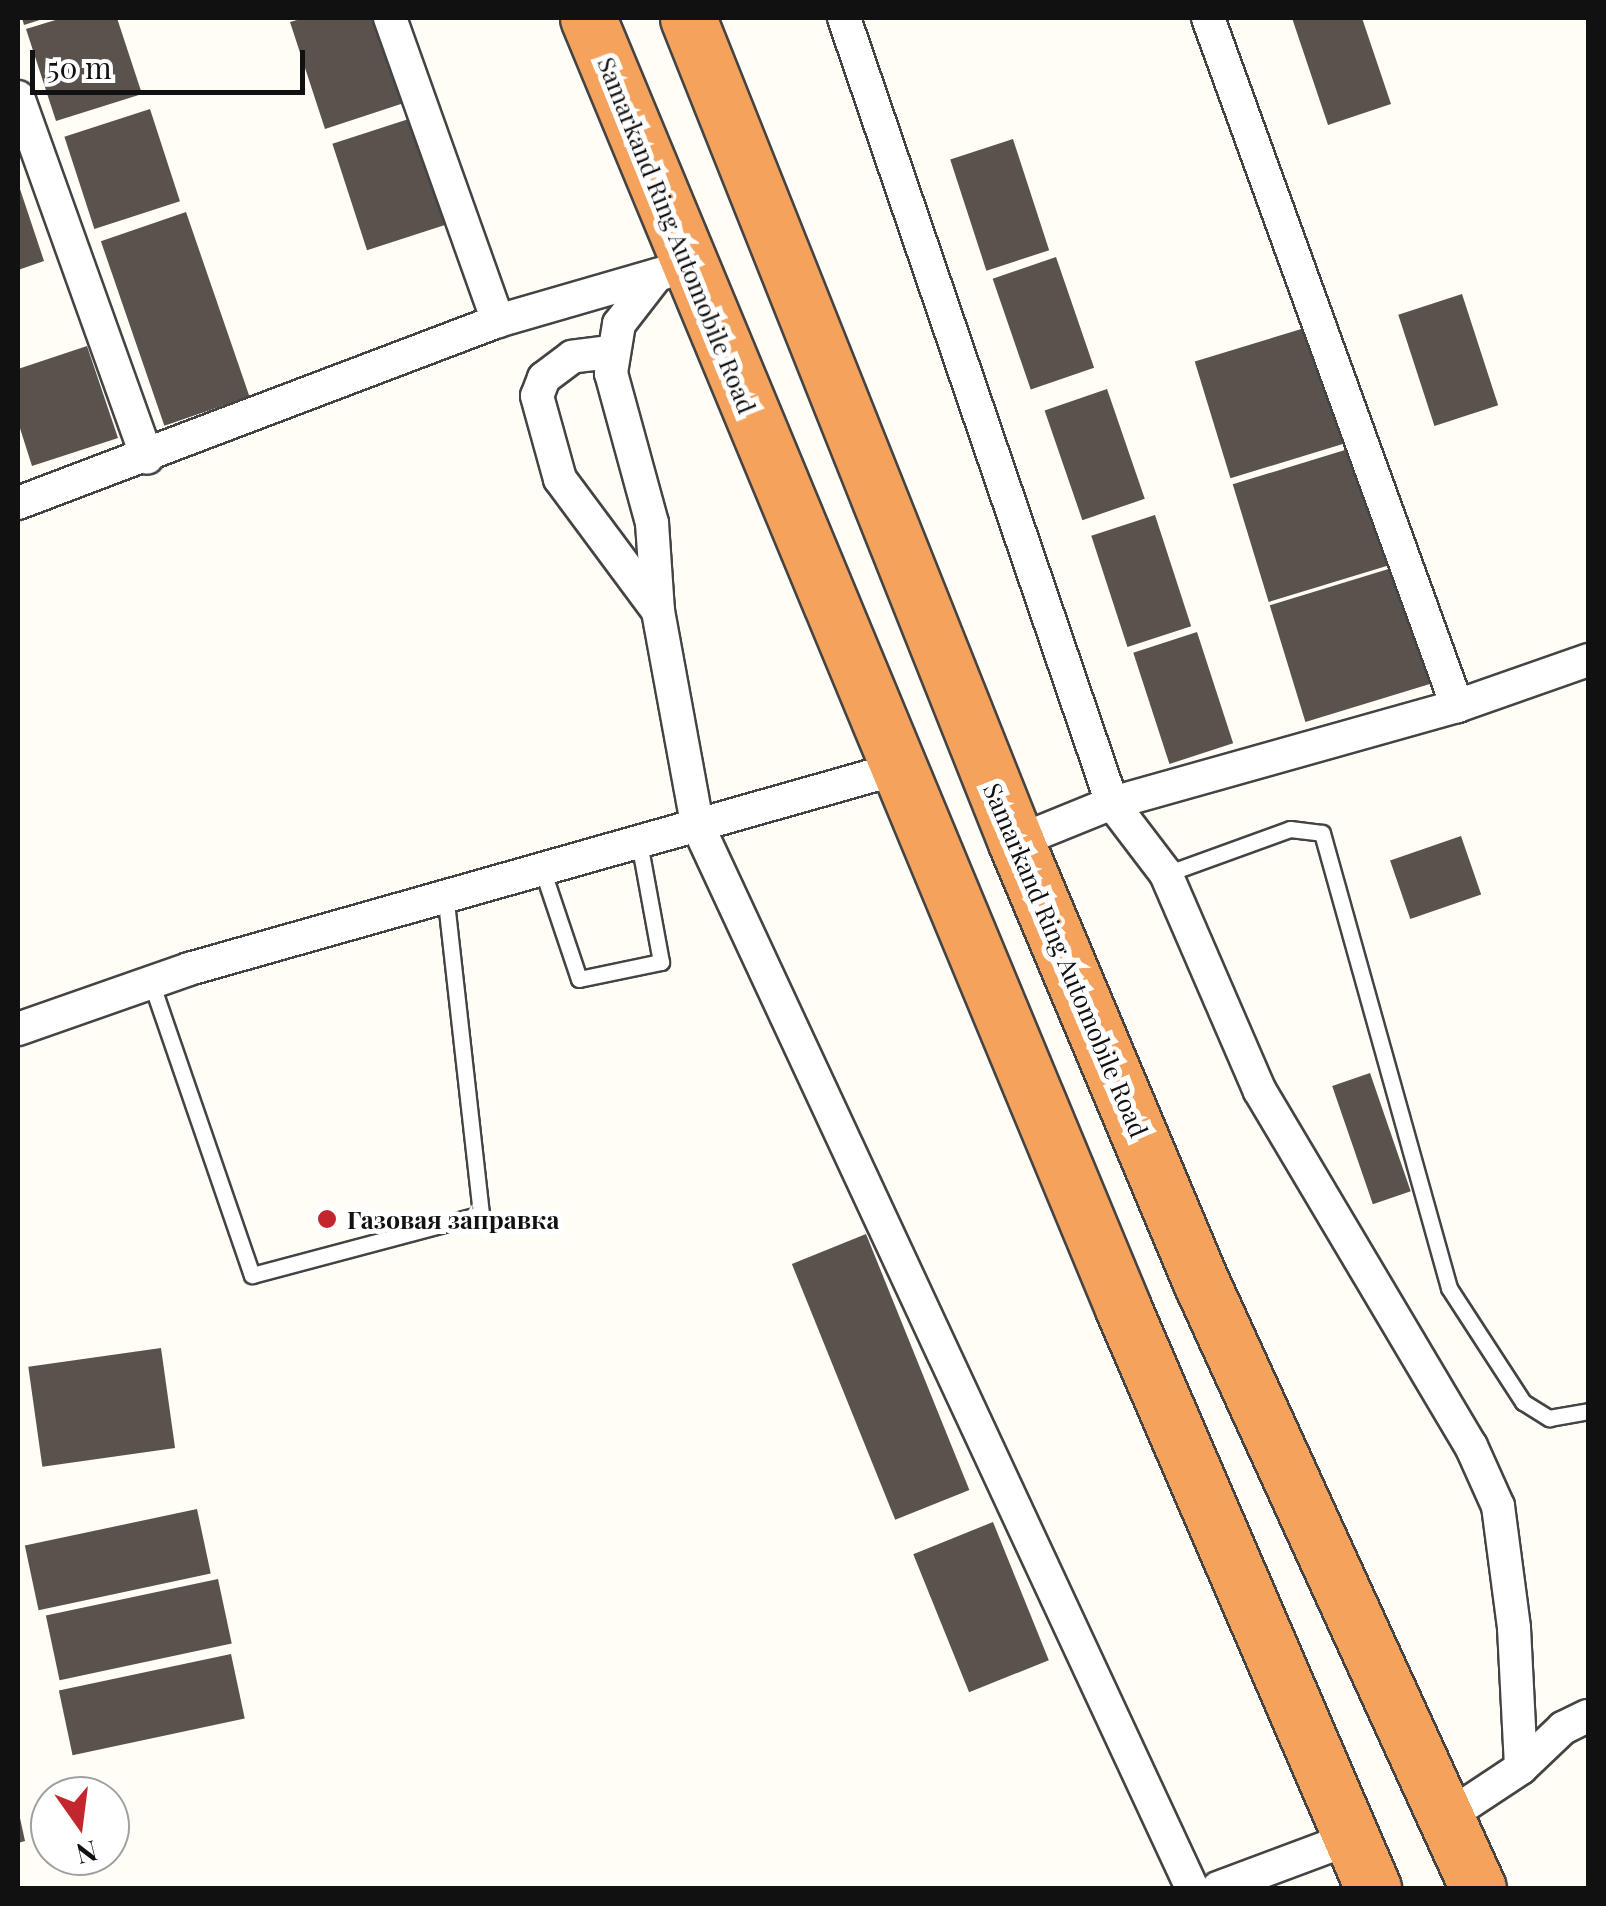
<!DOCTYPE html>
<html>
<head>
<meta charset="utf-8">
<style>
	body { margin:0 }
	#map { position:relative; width:1606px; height:1906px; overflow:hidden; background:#fffdf5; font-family:"Playfair Display",serif }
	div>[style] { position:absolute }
	.building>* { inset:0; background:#5a524d; transform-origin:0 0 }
	.roads { filter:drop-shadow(2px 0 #444) drop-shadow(-2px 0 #444) drop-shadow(0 2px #444) drop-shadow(0 -2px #444) }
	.lane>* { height:15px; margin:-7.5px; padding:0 7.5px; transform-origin:7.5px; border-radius:7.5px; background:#fff }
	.street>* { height:32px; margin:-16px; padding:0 16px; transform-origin:16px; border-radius:16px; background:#fff }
	.highway>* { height:55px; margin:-27.5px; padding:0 27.5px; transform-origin:27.5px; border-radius:27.5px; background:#f5a25d }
	.dots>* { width:28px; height:28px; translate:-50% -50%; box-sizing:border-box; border:5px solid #fff; border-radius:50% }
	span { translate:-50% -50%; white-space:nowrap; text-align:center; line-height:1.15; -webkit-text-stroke:10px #fff; paint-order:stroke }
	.street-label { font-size:25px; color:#111 }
	.poi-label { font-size:25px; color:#111; font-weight:700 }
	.left { translate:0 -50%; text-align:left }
	.frame { position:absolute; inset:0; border:20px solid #111; pointer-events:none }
	.north { position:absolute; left:30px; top:1776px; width:100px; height:100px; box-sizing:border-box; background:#fff; border:2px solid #a0a0a0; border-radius:50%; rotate:166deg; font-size:28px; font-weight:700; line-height:40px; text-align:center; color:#111 }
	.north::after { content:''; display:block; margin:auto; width:35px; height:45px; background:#c4262e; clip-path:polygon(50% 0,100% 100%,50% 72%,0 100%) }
	.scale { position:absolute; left:30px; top:50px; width:275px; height:45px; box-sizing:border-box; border:5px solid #111; border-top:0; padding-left:12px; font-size:30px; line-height:35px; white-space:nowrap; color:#111; -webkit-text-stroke:8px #fff; paint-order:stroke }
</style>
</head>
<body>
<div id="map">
	<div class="building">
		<i style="clip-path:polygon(22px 18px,46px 18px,24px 25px)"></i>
		<i style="clip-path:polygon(62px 18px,117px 18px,142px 94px,56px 121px,26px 29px)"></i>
		<i style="clip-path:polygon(304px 18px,383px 18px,410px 101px,325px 129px,290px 22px)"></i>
		<i style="clip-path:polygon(1292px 18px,1362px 18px,1391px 104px,1328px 125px)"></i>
		<i style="left:150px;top:109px;width:97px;height:90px;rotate:72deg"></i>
		<i style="left:418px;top:116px;width:112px;height:90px;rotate:72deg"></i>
		<i style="left:1013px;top:139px;width:117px;height:66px;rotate:72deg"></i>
		<i style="clip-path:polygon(18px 183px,44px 261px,18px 270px)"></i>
		<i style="left:186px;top:212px;width:195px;height:90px;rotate:71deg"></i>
		<i style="left:1056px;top:257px;width:117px;height:67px;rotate:71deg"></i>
		<i style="left:1462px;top:294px;width:117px;height:67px;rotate:72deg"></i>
		<i style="left:1321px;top:323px;width:122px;height:132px;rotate:73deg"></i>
		<i style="clip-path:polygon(87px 346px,118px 438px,32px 466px,18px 422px,18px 369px)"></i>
		<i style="left:1107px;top:389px;width:116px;height:66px;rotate:71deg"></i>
		<i style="left:1358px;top:446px;width:123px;height:131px;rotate:73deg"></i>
		<i style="left:1155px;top:515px;width:117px;height:67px;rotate:72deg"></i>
		<i style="left:1395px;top:567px;width:122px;height:131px;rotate:73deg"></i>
		<i style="left:1197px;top:632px;width:117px;height:67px;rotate:72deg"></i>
		<i style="left:1461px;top:836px;width:62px;height:75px;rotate:71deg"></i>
		<i style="left:1370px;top:1073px;width:125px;height:40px;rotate:71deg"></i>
		<i style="left:866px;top:1234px;width:276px;height:80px;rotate:68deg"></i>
		<i style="left:161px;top:1348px;width:101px;height:134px;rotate:82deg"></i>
		<i style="left:197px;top:1509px;width:66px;height:176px;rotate:78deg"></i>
		<i style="left:993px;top:1522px;width:149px;height:86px;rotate:68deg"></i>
		<i style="left:218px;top:1579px;width:66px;height:176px;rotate:78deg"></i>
		<i style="left:231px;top:1654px;width:66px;height:176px;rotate:78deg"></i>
		<i style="clip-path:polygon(18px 1809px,25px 1841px,18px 1843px)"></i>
	</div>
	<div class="roads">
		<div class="lane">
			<i style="left:541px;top:866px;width:119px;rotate:71.4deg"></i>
			<i style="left:579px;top:979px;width:84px;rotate:-11.7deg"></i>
			<i style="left:661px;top:962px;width:122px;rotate:-100.4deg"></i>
			<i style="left:1166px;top:874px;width:132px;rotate:-19.9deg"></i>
			<i style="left:1290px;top:829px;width:32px;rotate:7deg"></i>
			<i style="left:1322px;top:833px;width:472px;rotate:74.4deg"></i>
			<i style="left:1449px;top:1288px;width:136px;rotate:57deg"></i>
			<i style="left:1523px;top:1402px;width:31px;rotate:32deg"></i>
			<i style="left:1549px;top:1418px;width:40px;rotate:-10deg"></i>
			<i style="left:151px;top:982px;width:310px;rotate:71deg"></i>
			<i style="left:252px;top:1275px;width:237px;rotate:-14.9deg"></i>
			<i style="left:481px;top:1214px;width:322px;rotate:-96.4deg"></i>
		</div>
		<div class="street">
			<i style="left:390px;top:18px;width:322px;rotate:70.4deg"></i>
			<i style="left:844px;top:18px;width:829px;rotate:71.15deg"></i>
			<i style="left:1112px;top:803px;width:89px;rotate:52.7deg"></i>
			<i style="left:1166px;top:874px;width:236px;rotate:66.6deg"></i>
			<i style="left:1260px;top:1091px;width:413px;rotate:59.3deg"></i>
			<i style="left:1471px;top:1446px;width:66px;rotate:65.8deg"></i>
			<i style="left:1498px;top:1506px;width:123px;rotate:82.5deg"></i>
			<i style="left:1514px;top:1628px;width:140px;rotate:87.1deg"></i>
			<i style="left:1208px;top:18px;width:732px;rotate:70.1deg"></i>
			<i style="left:18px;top:97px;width:383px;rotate:70.3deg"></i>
			<i style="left:657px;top:275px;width:62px;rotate:127.8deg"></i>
			<i style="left:619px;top:324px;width:50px;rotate:99.3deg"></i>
			<i style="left:611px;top:373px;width:156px;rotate:74.7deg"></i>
			<i style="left:652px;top:523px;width:88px;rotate:86.1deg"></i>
			<i style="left:658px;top:611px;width:217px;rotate:79.6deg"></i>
			<i style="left:697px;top:824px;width:1174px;rotate:65.05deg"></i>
			<i style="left:610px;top:352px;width:38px;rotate:173deg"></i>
			<i style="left:572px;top:357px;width:35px;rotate:143deg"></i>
			<i style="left:544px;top:378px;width:19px;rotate:111deg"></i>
			<i style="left:537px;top:396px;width:86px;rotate:74.5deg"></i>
			<i style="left:560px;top:479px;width:164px;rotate:53.4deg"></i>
			<i style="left:18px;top:503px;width:513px;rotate:-20.77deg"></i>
			<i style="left:498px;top:321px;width:172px;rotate:-16.2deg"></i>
			<i style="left:1016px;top:842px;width:104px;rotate:-22.1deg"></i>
			<i style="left:1112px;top:803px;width:358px;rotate:-15.7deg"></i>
			<i style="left:1457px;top:706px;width:139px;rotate:-19.3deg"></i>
			<i style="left:18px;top:1029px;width:181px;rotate:-19.3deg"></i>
			<i style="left:189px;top:969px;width:742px;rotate:-15.8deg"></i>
			<i style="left:1447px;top:1817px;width:89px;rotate:-33.5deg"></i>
			<i style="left:1521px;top:1768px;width:58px;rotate:-43.6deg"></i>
			<i style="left:1563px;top:1728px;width:28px;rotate:-26deg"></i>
			<i style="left:1218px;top:1888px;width:143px;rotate:-20.5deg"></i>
		</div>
		<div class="highway">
			<i style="left:588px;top:18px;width:1397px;rotate:67.47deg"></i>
			<i style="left:1123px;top:1308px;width:632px;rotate:66.68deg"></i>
			<i style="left:688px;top:18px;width:887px;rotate:68.29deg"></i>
			<i style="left:1016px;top:842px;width:477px;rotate:67.2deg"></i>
			<i style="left:1201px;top:1282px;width:666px;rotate:65.44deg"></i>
		</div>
	</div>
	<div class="dots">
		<i style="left:327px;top:1219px;background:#c4262e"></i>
	</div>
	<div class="street-label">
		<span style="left:677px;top:235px;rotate:68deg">Samarkand Ring Automobile Road</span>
		<span style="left:1066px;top:960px;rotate:67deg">Samarkand Ring Automobile Road</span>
	</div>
	<div class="poi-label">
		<span class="left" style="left:347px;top:1219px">Газовая заправка</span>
	</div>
	<div class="frame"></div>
	<div class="north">N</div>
	<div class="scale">50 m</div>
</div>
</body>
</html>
